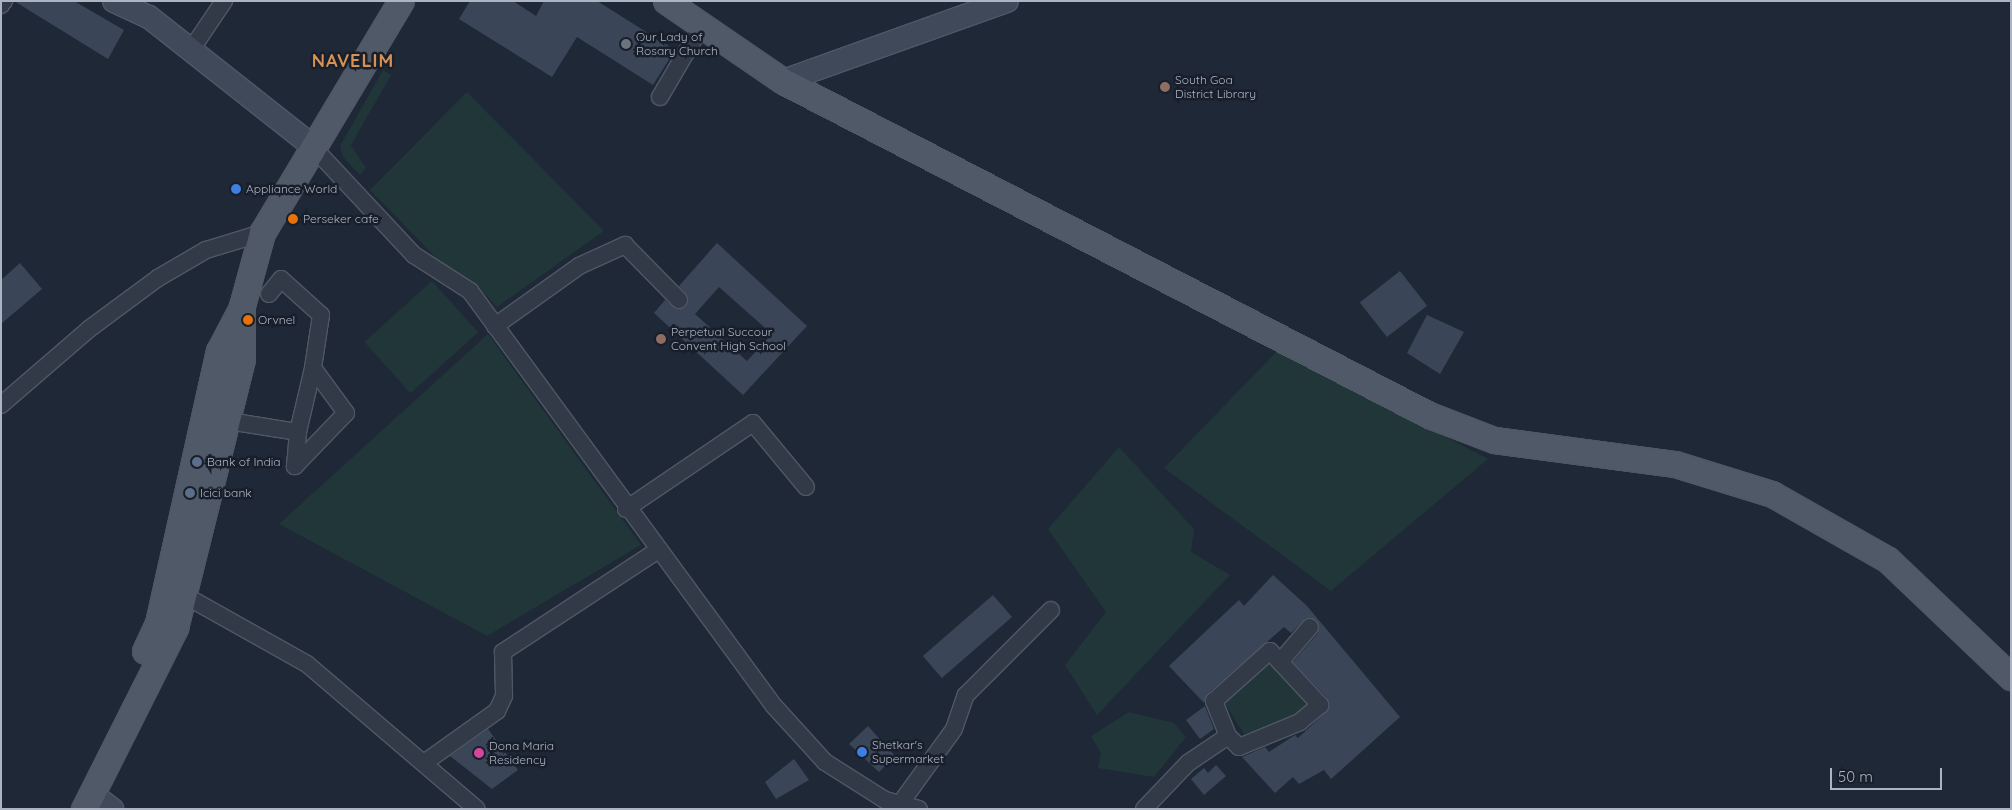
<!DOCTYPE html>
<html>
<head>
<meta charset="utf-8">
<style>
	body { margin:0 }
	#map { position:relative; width:2012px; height:810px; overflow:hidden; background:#1f2836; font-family:Quicksand,sans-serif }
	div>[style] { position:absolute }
	.green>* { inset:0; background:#213639; transform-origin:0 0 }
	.building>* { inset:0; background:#3a4657; transform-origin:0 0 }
	.roads { filter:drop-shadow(1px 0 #505765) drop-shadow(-1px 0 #505765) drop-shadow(0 1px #505765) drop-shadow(0 -1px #505765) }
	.street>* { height:16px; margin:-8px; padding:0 8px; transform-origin:8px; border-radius:8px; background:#323a47 }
	.secondary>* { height:22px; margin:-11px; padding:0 11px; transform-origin:11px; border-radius:11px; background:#40495a }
	.primary>* { height:25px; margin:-12.5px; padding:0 12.5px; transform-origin:12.5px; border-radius:12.5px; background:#505967 }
	.dots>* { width:14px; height:14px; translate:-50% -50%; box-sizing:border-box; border:2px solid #181f2b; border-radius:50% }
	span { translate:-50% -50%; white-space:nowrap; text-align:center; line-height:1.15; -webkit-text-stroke:5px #181f2b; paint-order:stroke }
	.poi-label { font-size:12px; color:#acb4c4 }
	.left { translate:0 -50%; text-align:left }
	.district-label { font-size:18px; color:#d69155; font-weight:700; letter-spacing:1px }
	.frame { position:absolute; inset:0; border:2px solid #acb4c4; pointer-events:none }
	.scale { position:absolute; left:1830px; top:768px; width:112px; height:22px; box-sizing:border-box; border:2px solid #acb4c4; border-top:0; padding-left:6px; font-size:15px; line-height:18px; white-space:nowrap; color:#acb4c4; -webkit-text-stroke:4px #181f2b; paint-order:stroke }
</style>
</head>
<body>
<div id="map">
	<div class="green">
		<i style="clip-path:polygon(383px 70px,391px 75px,351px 145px,366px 168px,360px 175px,343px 157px,340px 146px)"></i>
		<i style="clip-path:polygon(467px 92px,604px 231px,497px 307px,476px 285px,443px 265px,370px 190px)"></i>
		<i style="left:432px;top:281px;width:69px;height:91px;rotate:48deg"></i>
		<i style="clip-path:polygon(488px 334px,641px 545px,487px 636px,279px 524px)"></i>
		<i style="clip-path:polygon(1279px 349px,1488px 459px,1331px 591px,1164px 468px)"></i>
		<i style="clip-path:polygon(1119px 447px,1194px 529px,1191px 552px,1230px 575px,1097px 715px,1065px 665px,1106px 612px,1048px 529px)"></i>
		<i style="clip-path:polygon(1268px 660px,1308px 706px,1298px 719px,1244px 734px,1222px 699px)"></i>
		<i style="clip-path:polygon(1129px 712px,1174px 723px,1186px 737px,1154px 777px,1098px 768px,1101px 753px,1091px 736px)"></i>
	</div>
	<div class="building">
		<i style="clip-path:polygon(14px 1px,74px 1px,124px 30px,108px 59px)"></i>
		<i style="clip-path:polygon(470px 1px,513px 1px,536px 16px,544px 1px,597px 1px,675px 50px,653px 85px,577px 37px,552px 77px,459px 19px)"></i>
		<i style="clip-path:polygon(evenodd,717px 243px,807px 326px,743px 395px,654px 313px,665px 300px,676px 309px,686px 307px,688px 297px,679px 286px,717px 243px,719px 287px,772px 334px,747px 361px,695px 314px,719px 287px)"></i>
		<i style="clip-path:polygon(20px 263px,42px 289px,1px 324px,1px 280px)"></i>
		<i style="left:1400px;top:271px;width:44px;height:51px;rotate:52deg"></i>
		<i style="clip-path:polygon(1427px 315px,1464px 332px,1440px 374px,1407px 353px)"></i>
		<i style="clip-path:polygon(1273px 575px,1307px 606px,1400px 717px,1331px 779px,1324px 770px,1299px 784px,1293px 777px,1275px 793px,1242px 757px,1265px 747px,1269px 752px,1295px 735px,1298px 738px,1329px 709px,1327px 698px,1293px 662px,1318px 633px,1317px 620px,1306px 618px,1291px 633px,1284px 627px,1207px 694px,1204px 703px,1169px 666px,1239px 600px,1244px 606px)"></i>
		<i style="left:993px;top:595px;width:29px;height:93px;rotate:49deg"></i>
		<i style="clip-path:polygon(1205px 706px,1214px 729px,1200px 739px,1186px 720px)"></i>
		<i style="clip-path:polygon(868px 726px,895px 756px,879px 772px,849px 744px)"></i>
		<i style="clip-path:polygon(488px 729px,518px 770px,492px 789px,450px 756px)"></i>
		<i style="clip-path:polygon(794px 759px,809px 780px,776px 799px,765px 782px)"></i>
		<i style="clip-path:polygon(1216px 765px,1226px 776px,1204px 795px,1191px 779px,1204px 768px,1208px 773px)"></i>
	</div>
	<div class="roads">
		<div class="street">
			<i style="left:1px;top:5px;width:5px;rotate:-53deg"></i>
			<i style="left:191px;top:50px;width:59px;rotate:-56deg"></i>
			<i style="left:660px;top:97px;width:83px;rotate:-59.7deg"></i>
			<i style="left:311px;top:145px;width:151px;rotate:46.9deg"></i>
			<i style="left:414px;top:255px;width:67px;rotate:32.7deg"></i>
			<i style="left:470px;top:291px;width:514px;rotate:53.78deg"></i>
			<i style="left:774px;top:706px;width:76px;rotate:47.7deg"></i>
			<i style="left:825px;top:762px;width:71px;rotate:32.3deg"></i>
			<i style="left:885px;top:800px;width:35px;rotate:15deg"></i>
			<i style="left:269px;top:294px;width:19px;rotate:-51deg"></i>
			<i style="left:281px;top:279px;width:54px;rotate:42deg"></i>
			<i style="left:321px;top:315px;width:54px;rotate:98.6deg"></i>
			<i style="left:495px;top:326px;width:103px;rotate:-35.5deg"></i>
			<i style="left:579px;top:266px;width:51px;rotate:-24.5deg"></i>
			<i style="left:625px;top:245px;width:77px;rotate:45.5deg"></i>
			<i style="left:1px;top:405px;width:116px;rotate:-40.8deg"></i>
			<i style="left:89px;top:329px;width:86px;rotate:-36.5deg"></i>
			<i style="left:158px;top:278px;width:56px;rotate:-30.3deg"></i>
			<i style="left:206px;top:250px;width:59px;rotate:-16.9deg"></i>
			<i style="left:241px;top:423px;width:58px;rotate:9deg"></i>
			<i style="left:298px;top:432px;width:66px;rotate:-76.8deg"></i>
			<i style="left:313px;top:368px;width:56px;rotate:53.7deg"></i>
			<i style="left:346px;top:413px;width:74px;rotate:133.9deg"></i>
			<i style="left:295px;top:466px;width:34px;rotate:-85deg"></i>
			<i style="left:626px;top:509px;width:153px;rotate:-34.1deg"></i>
			<i style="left:753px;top:423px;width:83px;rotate:50.4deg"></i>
			<i style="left:184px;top:595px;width:141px;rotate:29.3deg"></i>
			<i style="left:307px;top:664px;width:223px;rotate:40.5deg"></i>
			<i style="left:1270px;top:651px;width:74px;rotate:47.2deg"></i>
			<i style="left:1320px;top:705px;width:26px;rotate:140deg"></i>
			<i style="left:1300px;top:722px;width:66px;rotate:157.7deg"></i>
			<i style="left:1239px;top:747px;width:16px;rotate:-135deg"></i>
			<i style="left:1228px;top:736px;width:38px;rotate:-112deg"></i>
			<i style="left:1214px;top:701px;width:75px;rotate:-41.8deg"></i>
			<i style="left:1280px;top:662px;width:46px;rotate:-49.4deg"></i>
			<i style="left:424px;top:763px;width:90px;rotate:-35.5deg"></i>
			<i style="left:497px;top:711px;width:17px;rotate:-65deg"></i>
			<i style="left:504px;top:696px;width:44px;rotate:-91.3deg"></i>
			<i style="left:503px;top:652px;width:186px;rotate:-33.3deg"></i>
			<i style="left:900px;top:804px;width:92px;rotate:-54.2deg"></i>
			<i style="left:954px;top:729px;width:36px;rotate:-71deg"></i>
			<i style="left:966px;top:695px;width:120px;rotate:-45deg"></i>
			<i style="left:1144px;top:809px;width:64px;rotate:-46.3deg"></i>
			<i style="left:1188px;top:763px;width:48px;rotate:-34deg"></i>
		</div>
		<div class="secondary">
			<i style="left:114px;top:1px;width:38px;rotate:25deg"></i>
			<i style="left:149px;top:17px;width:206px;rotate:38.3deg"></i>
			<i style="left:783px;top:81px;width:238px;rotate:-19.7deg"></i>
			<i style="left:92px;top:794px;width:25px;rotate:37deg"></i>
		</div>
		<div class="primary">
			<i style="left:666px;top:1px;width:142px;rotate:34.4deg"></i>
			<i style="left:783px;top:81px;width:727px;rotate:27.34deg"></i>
			<i style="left:1429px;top:415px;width:70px;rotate:21deg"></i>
			<i style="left:1494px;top:440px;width:183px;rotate:7.6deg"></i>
			<i style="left:1675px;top:464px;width:102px;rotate:17.2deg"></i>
			<i style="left:1772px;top:494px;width:133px;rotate:29.6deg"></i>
			<i style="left:1888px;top:560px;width:170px;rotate:43.6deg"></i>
			<i style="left:145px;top:651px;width:31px;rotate:-65deg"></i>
			<i style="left:158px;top:623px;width:279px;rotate:-77.4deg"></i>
			<i style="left:219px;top:351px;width:45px;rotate:-62.3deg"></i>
			<i style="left:84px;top:809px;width:203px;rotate:-63.3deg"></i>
			<i style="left:175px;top:628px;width:277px;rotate:-76deg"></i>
			<i style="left:242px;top:359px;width:53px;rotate:-90deg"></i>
			<i style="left:242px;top:306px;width:76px;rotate:-74.7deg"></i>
			<i style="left:262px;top:233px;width:270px;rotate:-59.1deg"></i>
		</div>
	</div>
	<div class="dots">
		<i style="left:626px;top:44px;background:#6b7280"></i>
		<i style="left:1165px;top:87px;background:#8d6e63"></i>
		<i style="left:236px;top:189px;background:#3f7fe0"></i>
		<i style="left:293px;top:219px;background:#e8710a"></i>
		<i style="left:248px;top:320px;background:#e8710a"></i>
		<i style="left:661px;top:339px;background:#8d6e63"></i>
		<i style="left:197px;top:462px;background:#5c6f8a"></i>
		<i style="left:190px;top:493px;background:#5c6f8a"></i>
		<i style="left:862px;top:752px;background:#3f7fe0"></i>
		<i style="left:479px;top:753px;background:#d1479c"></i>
	</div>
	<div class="poi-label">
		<span class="left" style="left:636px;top:44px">Our Lady of<br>Rosary Church</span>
		<span class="left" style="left:1175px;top:87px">South Goa<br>District Library</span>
		<span class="left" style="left:246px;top:189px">Appliance World</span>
		<span class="left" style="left:303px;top:219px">Perseker cafe</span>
		<span class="left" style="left:258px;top:320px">Orvnel</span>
		<span class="left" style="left:671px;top:339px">Perpetual Succour<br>Convent High School</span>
		<span class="left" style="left:207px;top:462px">Bank of India</span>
		<span class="left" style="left:200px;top:493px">Icici bank</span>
		<span class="left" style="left:872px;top:752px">Shetkar's<br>Supermarket</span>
		<span class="left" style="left:489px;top:753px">Dona Maria<br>Residency</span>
	</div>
	<div class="district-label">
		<span style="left:353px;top:61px">NAVELIM</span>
	</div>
	<div class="frame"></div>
	<div class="scale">50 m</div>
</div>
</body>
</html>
